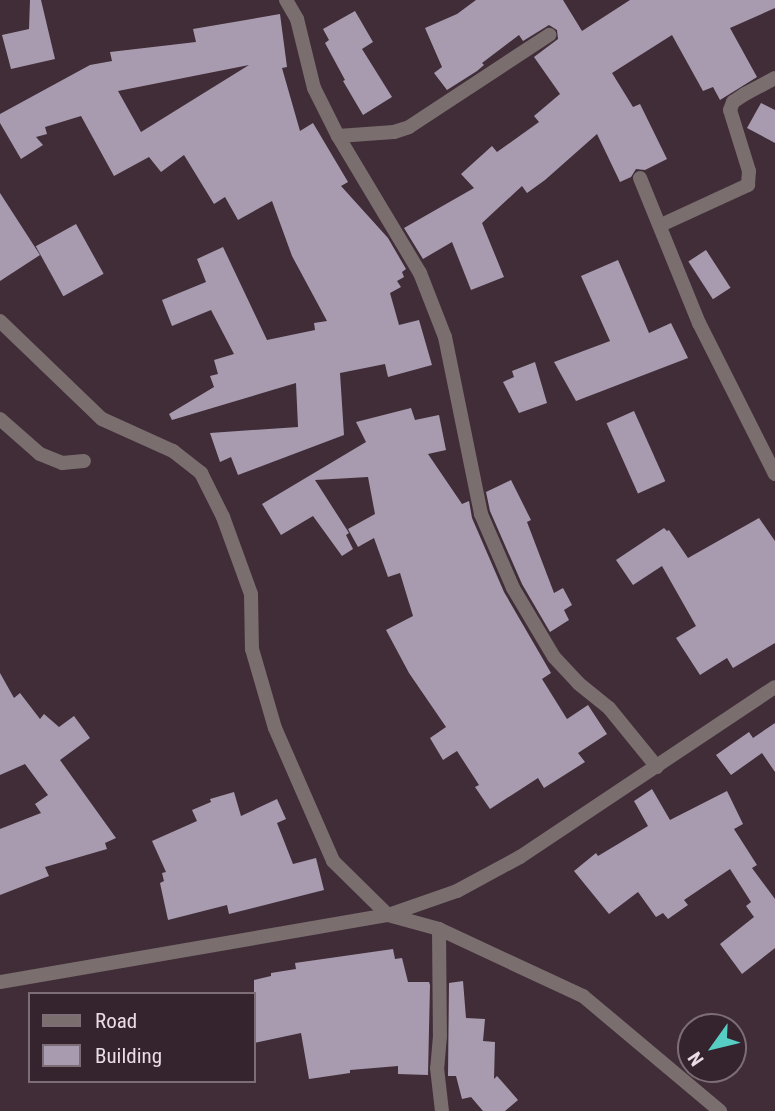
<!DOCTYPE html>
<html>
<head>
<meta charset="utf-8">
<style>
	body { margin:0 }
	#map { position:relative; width:775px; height:1111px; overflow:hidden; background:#402d38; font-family:"Roboto Condensed",sans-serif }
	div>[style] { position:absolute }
	.building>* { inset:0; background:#a89bb0; transform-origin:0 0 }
	.minor>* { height:14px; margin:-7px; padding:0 7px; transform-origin:7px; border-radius:7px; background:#7a6e6f }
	span { translate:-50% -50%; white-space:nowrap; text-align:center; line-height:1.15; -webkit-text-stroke:7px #35232e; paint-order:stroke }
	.legend { position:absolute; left:28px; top:992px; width:228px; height:91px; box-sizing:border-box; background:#35232e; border:2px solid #7d6d77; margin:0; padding:9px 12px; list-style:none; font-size:21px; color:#eadde4 }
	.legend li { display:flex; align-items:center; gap:14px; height:35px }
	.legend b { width:35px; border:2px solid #7d6d77 }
	.north { position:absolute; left:677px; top:1013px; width:70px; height:70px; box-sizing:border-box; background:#35232e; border:2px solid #7d6d77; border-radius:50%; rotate:236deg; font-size:19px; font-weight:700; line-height:28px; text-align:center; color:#eadde4 }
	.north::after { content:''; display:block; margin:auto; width:24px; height:32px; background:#56cec4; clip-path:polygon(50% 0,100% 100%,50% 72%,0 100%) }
</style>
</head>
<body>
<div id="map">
	<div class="building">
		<i style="clip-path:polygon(30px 0,41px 0,55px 59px,11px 69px,2px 35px,29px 29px)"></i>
		<i style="clip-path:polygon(476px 0,563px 0,582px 31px,630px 0,775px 0,775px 8px,730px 28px,757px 77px,720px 100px,713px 87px,703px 91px,672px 35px,612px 73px,633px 107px,640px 104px,667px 159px,645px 170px,636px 169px,631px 177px,620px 182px,597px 134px,545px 180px,527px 193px,522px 186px,482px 223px,504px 277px,471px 290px,452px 242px,423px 259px,404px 228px,474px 188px,461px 174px,492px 146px,497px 152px,539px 122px,534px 116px,560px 94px,534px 57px,558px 39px,557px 30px,549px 25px,523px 41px,519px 35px,482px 63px,484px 65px,477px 71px,447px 90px,434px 73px,442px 67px,425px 28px,457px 14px)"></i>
		<i style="clip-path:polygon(355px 11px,373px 42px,362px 49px,392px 97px,363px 115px,343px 81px,345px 80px,325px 43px,329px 40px,323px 29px)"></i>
		<i style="clip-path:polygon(evenodd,280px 14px,287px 67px,282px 68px,300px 131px,313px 123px,348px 182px,341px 186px,388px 238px,406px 269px,402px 272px,404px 277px,397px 281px,401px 287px,390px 293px,399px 325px,419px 320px,432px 365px,388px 377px,385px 364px,340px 373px,344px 435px,238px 475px,231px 457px,220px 462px,210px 433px,298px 427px,296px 383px,172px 420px,169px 414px,214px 387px,210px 376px,218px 374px,214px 360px,234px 354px,211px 310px,172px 326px,162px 300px,206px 282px,197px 259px,223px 247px,267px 340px,315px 330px,314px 323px,327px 321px,292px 256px,272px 201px,238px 220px,225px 197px,214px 204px,184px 155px,161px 172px,149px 157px,114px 176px,81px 116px,45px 127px,47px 134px,36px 137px,43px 145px,21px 159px,0 123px,0 114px,90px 65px,112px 61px,110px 52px,196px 42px,193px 29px,280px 14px,249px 65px,141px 132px,118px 91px,249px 65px)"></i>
		<i style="clip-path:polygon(761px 103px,775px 110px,775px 143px,747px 128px)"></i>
		<i style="clip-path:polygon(0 193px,40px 255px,0 281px)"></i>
		<i style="left:76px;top:224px;width:57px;height:46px;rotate:61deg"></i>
		<i style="left:706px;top:250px;width:45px;height:21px;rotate:57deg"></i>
		<i style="clip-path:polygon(618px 260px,649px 333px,671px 323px,688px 358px,576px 401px,554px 362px,610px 341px,581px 276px)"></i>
		<i style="clip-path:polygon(535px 362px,547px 403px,519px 413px,503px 382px,514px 377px,512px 371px)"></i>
		<i style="clip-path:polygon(411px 408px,415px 420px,439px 415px,446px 450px,428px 454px,462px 504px,469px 501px,472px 518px,504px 592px,551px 673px,542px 679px,567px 719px,588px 705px,607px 734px,578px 753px,585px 762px,544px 788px,538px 778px,490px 809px,475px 787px,479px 785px,457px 751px,443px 760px,430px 738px,446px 727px,409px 673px,386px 630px,413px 616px,400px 573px,388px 577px,374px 538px,358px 547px,348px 529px,375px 514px,368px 477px,315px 480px,349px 533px,346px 535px,353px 549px,342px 556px,313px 516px,281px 535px,262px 504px,366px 442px,356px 422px)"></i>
		<i style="left:634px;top:411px;width:77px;height:30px;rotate:66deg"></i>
		<i style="clip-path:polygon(511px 480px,531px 520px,527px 522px,554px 593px,563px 588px,572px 605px,564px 610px,569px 620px,550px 632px,522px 584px,490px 511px,486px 492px)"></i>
		<i style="clip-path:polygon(759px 518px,775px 541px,775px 643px,733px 668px,727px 658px,700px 675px,676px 638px,696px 626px,662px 566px,633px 585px,616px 560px,664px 528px,667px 531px,669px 530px,688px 558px)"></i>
		<i style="clip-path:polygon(0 673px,14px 698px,20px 693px,40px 719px,44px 714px,59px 727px,74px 716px,90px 738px,60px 760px,116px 838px,105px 843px,107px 849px,45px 867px,49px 876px,0 895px,0 829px,41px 813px,35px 804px,48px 795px,25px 764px,0 775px)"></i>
		<i style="clip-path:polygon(775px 723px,775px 772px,762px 753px,731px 775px,716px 755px,749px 732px,753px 738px)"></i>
		<i style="clip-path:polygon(652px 789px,670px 820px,727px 791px,743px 824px,734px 829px,757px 865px,752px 868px,775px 899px,775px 948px,742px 974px,720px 944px,754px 917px,746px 906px,751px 902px,730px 869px,684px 900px,688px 905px,668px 919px,663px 913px,656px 917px,638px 892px,609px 914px,574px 871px,596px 853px,598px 856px,648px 826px,634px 801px)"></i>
		<i style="clip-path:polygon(234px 792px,241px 816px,277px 799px,286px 819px,277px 823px,293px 864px,316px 858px,324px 890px,229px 914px,227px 905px,168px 920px,160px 883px,164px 881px,162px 873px,166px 872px,152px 841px,197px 821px,192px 810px,211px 802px,210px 799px)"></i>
		<i style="clip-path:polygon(393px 949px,395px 959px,402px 958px,408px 982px,429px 982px,430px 985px,428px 1075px,398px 1074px,398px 1066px,350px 1070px,350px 1073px,309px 1079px,301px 1033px,254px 1043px,254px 980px,271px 976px,271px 973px,296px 969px,295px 963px)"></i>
		<i style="clip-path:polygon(463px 981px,466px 1018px,485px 1019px,483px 1041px,495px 1042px,494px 1079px,497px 1076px,518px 1100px,505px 1111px,483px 1111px,471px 1097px,462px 1099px,456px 1076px,448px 1076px,449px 983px)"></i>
	</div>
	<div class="minor">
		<i style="left:286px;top:0;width:22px;rotate:60deg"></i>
		<i style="left:297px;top:19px;width:71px;rotate:76.2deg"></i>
		<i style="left:314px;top:88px;width:54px;rotate:63.4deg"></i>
		<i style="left:338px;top:136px;width:160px;rotate:59.1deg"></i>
		<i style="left:420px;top:273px;width:69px;rotate:68.7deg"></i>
		<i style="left:445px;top:337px;width:181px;rotate:78.5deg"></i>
		<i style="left:481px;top:514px;width:81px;rotate:66.6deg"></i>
		<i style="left:513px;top:588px;width:80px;rotate:59.3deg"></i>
		<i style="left:554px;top:657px;width:35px;rotate:47deg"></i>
		<i style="left:578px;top:683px;width:40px;rotate:39deg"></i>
		<i style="left:609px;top:708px;width:76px;rotate:50.9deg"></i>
		<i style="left:338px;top:136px;width:56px;rotate:-4.1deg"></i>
		<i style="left:394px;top:132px;width:16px;rotate:-18deg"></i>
		<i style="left:409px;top:127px;width:168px;rotate:-33.3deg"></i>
		<i style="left:640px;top:178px;width:157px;rotate:67.9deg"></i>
		<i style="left:699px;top:323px;width:169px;rotate:63.3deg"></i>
		<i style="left:661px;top:225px;width:96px;rotate:-24.7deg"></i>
		<i style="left:748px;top:185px;width:14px;rotate:-86deg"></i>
		<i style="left:749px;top:171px;width:64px;rotate:-107.3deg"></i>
		<i style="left:730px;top:110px;width:9px;rotate:-69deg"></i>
		<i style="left:733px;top:102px;width:14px;rotate:-34deg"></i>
		<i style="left:745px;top:94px;width:34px;rotate:-28deg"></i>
		<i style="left:0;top:321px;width:141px;rotate:43.9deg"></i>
		<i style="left:102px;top:419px;width:78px;rotate:24.3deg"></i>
		<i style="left:173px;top:451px;width:36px;rotate:38deg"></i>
		<i style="left:201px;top:473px;width:49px;rotate:63.4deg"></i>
		<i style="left:223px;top:517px;width:82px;rotate:70deg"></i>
		<i style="left:251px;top:594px;width:55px;rotate:89deg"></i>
		<i style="left:252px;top:649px;width:82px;rotate:73.8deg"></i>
		<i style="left:275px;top:728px;width:145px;rotate:66.4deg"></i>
		<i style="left:333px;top:861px;width:77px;rotate:44.5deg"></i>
		<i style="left:388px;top:915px;width:53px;rotate:15.4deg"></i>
		<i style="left:439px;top:929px;width:159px;rotate:25deg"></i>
		<i style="left:583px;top:996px;width:179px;rotate:40deg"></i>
		<i style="left:0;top:419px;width:53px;rotate:41.2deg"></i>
		<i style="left:40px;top:454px;width:24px;rotate:22deg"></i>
		<i style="left:62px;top:463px;width:22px;rotate:-5deg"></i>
		<i style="left:439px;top:929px;width:107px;rotate:89.5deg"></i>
		<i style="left:440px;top:1036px;width:32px;rotate:95deg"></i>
		<i style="left:437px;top:1068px;width:43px;rotate:83.4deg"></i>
		<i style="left:0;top:982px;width:394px;rotate:-9.8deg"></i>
		<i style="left:388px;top:915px;width:73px;rotate:-19.2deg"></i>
		<i style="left:457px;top:891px;width:72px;rotate:-28.4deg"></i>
		<i style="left:520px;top:857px;width:306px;rotate:-33.7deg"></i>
	</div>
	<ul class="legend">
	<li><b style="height:9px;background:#7a6e6f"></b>Road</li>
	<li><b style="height:19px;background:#a89bb0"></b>Building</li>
	</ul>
	<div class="north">N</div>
</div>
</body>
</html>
